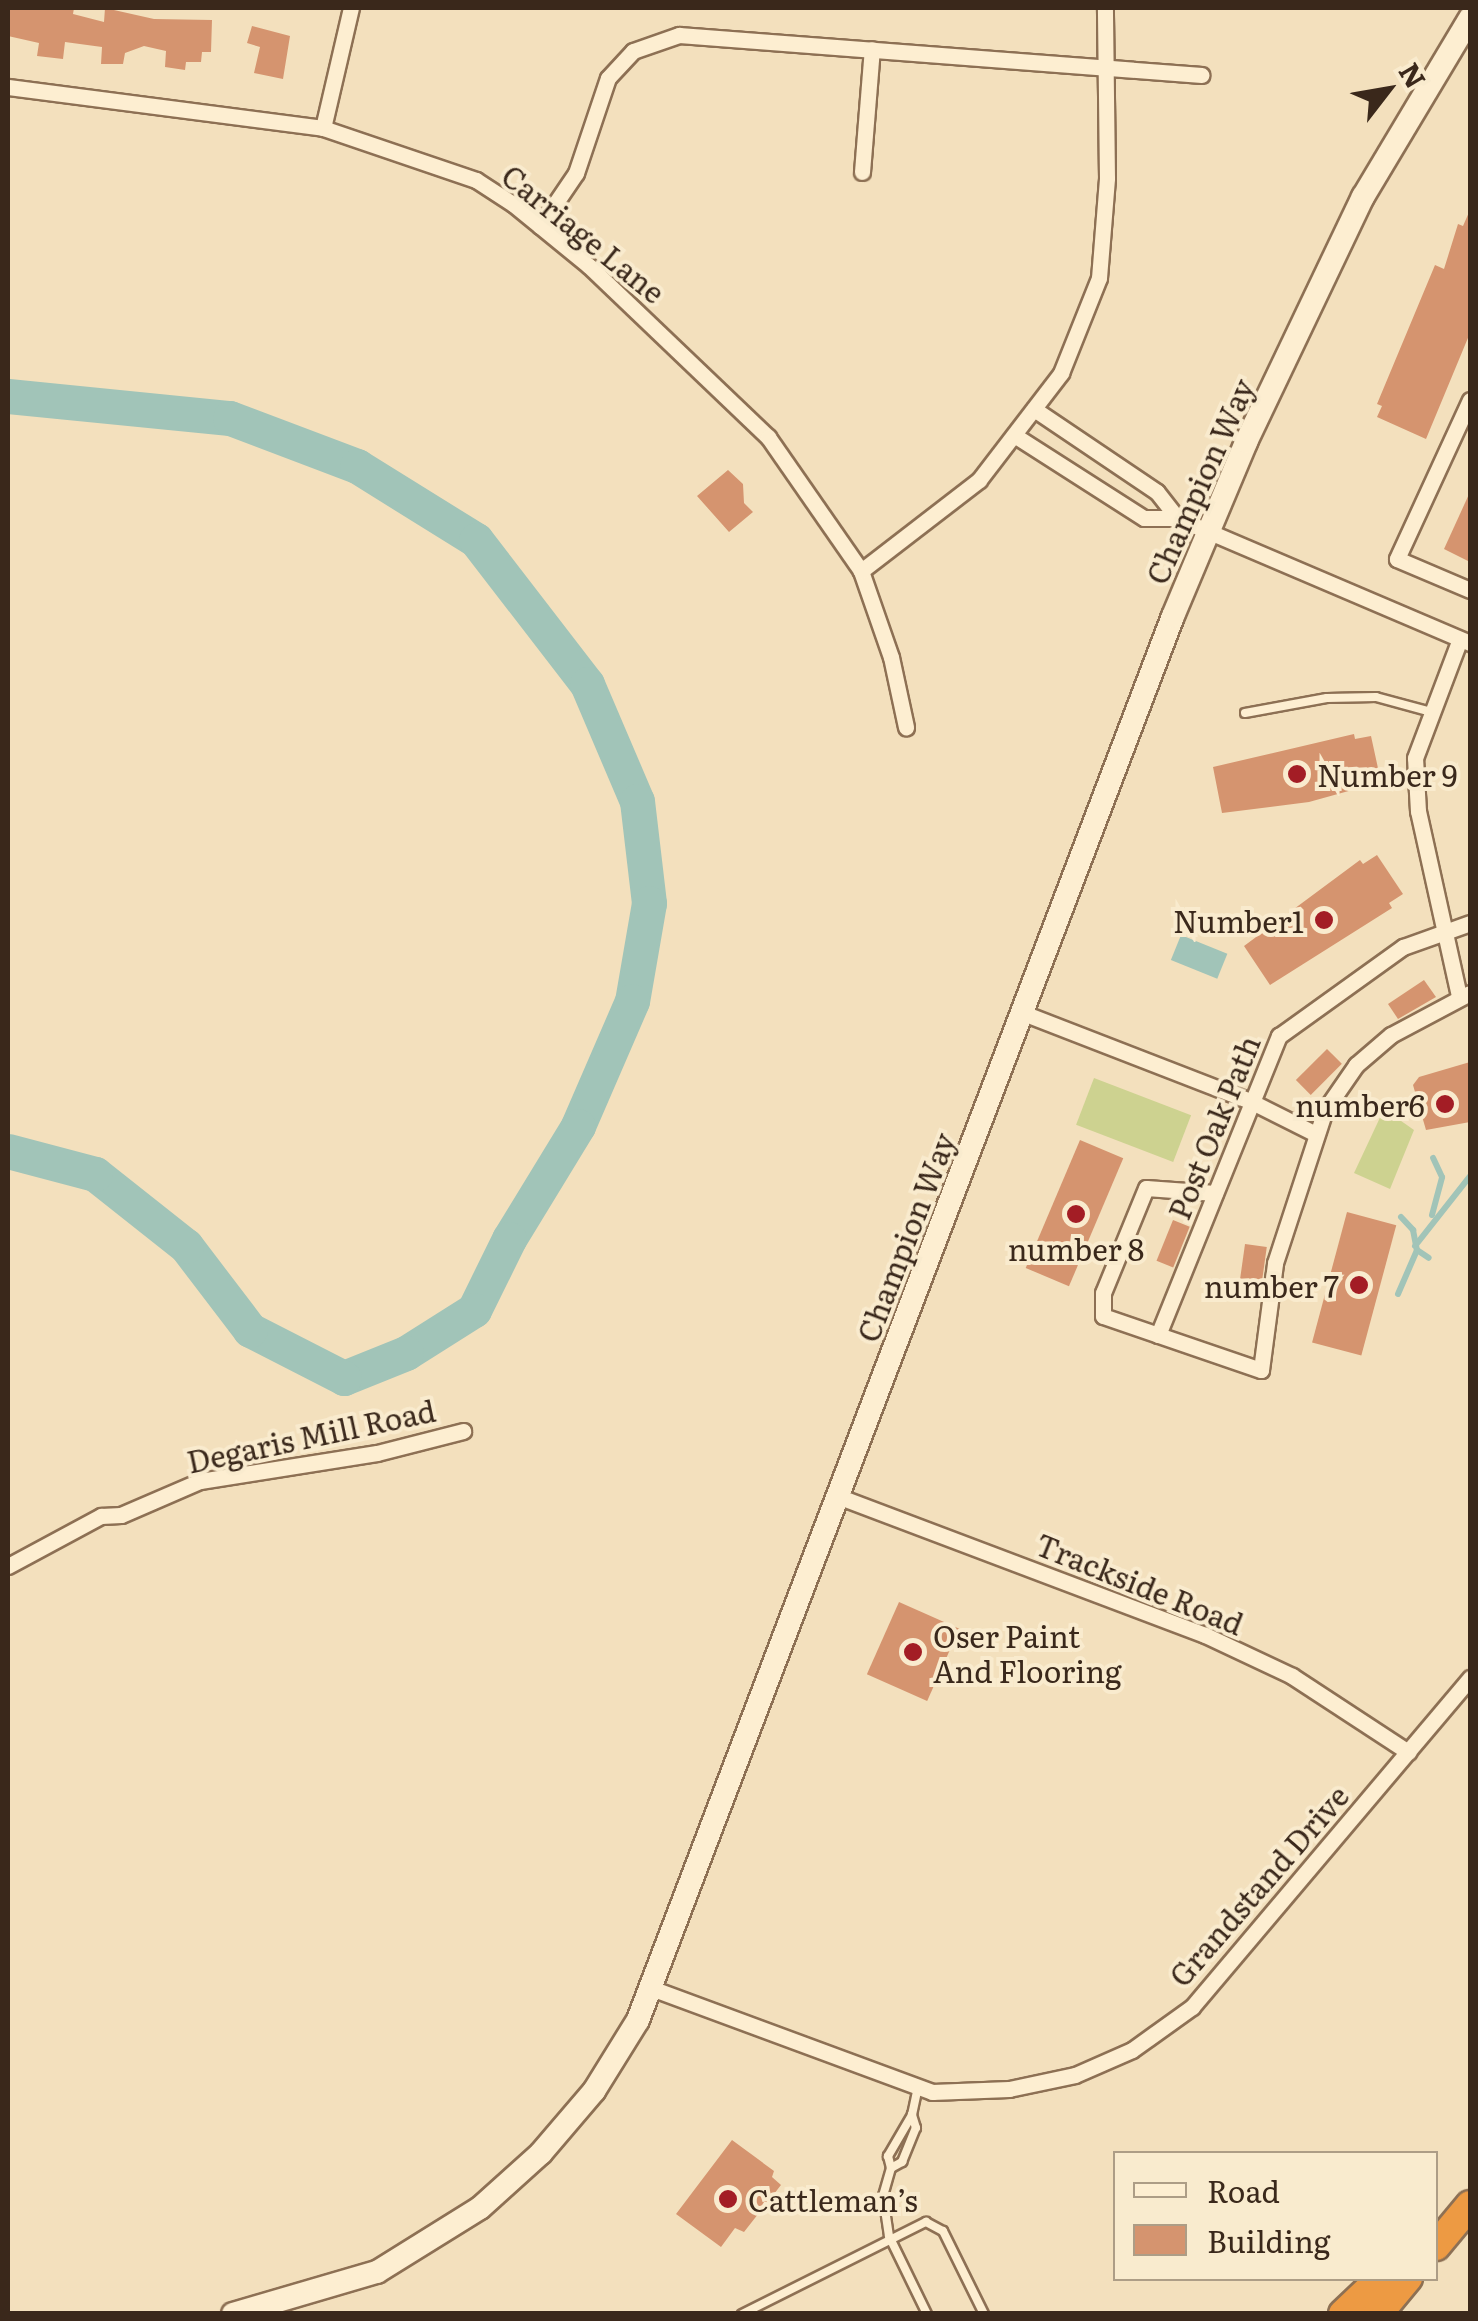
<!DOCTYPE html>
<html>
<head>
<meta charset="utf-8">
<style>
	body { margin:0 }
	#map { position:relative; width:1478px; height:2321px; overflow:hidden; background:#f3e0bd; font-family:Literata,serif }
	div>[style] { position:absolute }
	.green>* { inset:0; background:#cdd290; transform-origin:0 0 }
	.water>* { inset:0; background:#a1c4b8; transform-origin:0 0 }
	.stream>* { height:6px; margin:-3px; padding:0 3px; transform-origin:3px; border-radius:3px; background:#a1c4b8 }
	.river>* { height:35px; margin:-17.5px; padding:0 17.5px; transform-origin:17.5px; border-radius:17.5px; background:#a1c4b8 }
	.building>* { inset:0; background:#d5946f; transform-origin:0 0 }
	.roads { filter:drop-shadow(2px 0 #8d7054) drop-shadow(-2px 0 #8d7054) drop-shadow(0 2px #8d7054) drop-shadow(0 -2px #8d7054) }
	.service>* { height:8px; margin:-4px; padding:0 4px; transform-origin:4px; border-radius:4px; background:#fdeed1 }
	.minor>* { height:15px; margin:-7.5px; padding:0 7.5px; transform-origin:7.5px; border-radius:7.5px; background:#fdeed1 }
	.secondary>* { height:22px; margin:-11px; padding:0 11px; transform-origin:11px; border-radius:11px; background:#fdeed1 }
	.motorway>* { height:28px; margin:-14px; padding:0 14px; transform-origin:14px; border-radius:14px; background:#ed9a43 }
	.dots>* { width:28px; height:28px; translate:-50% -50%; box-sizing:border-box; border:5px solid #f9ebce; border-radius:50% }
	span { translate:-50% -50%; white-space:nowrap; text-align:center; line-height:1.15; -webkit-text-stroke:8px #f9ebce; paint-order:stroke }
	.street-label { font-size:30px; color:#3a281b }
	.poi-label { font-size:30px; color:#3a281b }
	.left { translate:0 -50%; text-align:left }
	.right { translate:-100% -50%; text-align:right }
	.frame { position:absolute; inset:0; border:10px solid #3a281b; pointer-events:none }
	.legend { position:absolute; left:1113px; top:2151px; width:325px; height:130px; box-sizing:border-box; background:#f9ebce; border:2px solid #ad9d86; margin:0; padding:12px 18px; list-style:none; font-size:30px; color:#3a281b }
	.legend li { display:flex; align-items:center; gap:20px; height:50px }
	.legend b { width:50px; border:2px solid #ad9d86 }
	.north { position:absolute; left:1338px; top:40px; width:100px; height:100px; -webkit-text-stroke:8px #f9ebce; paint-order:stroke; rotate:59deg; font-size:28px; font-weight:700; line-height:40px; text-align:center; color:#3a281b }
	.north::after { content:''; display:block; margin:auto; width:35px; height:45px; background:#3a281b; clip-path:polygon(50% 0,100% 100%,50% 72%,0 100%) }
</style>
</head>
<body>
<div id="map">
	<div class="green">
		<i style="left:1094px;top:1078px;width:104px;height:50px;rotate:21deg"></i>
		<i style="clip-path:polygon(1384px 1109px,1414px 1130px,1390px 1189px,1354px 1173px)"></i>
	</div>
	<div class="water">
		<i style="left:1181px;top:935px;width:50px;height:27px;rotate:22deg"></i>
	</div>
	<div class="stream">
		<i style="left:1432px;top:1215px;width:39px;rotate:-75deg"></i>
		<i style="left:1442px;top:1177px;width:21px;rotate:-115deg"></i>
		<i style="left:1401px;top:1217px;width:18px;rotate:47deg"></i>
		<i style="left:1413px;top:1230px;width:20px;rotate:79deg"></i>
		<i style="left:1417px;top:1250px;width:14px;rotate:34deg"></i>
		<i style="left:1415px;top:1246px;width:89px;rotate:-51.8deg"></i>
		<i style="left:1398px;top:1294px;width:48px;rotate:-66.6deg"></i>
	</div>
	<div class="river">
		<i style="left:8px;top:396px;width:223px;rotate:5.7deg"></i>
		<i style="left:230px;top:418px;width:136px;rotate:20.7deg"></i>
		<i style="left:357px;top:466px;width:140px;rotate:31.9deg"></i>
		<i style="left:476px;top:540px;width:182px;rotate:52.4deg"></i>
		<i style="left:587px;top:684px;width:127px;rotate:66.9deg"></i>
		<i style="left:637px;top:801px;width:103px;rotate:83.3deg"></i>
		<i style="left:649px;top:903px;width:99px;rotate:99.8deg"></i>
		<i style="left:632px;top:1001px;width:136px;rotate:113.4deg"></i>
		<i style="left:578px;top:1126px;width:132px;rotate:121.4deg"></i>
		<i style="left:509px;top:1239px;width:79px;rotate:116.2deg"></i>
		<i style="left:474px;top:1310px;width:80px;rotate:147.7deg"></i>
		<i style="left:406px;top:1353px;width:67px;rotate:158deg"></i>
		<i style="left:344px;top:1378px;width:106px;rotate:-152.9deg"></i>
		<i style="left:250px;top:1330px;width:106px;rotate:-127.3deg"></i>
		<i style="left:186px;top:1246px;width:116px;rotate:-141.6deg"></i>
		<i style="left:95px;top:1174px;width:90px;rotate:-165.2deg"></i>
	</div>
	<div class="building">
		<i style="clip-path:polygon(8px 8px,74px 8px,73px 14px,104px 22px,105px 8px,154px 19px,212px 20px,211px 52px,202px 52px,201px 62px,186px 62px,185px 70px,165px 67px,166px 51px,144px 46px,125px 53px,123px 64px,101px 64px,102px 47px,65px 42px,63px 59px,37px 56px,39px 43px,8px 36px)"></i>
		<i style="clip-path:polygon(252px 26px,290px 36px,283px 79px,254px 73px,260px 47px,247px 43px)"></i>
		<i style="clip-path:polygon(1470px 210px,1470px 333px,1426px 439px,1377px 417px,1382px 406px,1377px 404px,1435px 265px,1444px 269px,1458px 224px,1463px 226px)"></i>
		<i style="clip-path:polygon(728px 470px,743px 484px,744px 503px,753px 512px,729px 532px,697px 496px)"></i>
		<i style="clip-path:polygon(1470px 492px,1470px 562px,1444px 549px)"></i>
		<i style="clip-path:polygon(1354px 734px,1355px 739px,1371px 736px,1381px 782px,1309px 802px,1222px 813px,1213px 767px)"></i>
		<i style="clip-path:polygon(1377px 855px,1403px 894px,1389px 903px,1392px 908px,1270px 985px,1244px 946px,1360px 860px,1363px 864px)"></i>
		<i style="clip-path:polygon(1424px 980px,1436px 997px,1398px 1019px,1388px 1004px)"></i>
		<i style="left:1327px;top:1049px;width:21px;height:44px;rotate:45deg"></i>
		<i style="clip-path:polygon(1470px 1062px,1470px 1122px,1426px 1130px,1413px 1085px,1419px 1077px)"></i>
		<i style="left:1080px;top:1140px;width:47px;height:139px;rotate:23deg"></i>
		<i style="left:1347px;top:1212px;width:51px;height:135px;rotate:15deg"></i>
		<i style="left:1173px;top:1220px;width:18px;height:44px;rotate:22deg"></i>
		<i style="left:1245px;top:1244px;width:22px;height:43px;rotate:8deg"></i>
		<i style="left:899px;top:1602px;width:66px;height:79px;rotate:24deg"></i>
		<i style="clip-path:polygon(732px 2140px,774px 2171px,772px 2177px,781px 2185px,744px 2232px,735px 2228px,721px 2247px,676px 2214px)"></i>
	</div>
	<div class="roads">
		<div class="service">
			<i style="left:1245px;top:713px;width:83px;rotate:-10.4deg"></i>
			<i style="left:1327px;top:698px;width:49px;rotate:-1.2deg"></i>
			<i style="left:1376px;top:697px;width:54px;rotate:15.1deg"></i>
			<i style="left:912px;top:2115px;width:48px;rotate:120.3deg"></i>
			<i style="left:888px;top:2156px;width:12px;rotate:76deg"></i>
			<i style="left:891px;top:2168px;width:13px;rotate:-29deg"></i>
			<i style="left:902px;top:2162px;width:37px;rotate:-68deg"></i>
			<i style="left:916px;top:2128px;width:14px;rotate:-107deg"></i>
			<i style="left:912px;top:2115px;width:30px;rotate:-78deg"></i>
			<i style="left:891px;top:2168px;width:29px;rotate:106deg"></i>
			<i style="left:883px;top:2196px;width:40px;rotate:81.5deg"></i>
			<i style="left:889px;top:2236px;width:87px;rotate:64deg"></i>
			<i style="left:742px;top:2314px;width:206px;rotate:-26.6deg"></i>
			<i style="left:926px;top:2222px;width:19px;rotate:28deg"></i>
			<i style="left:943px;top:2231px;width:93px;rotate:63.7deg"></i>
		</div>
		<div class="minor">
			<i style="left:8px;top:87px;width:318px;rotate:7.4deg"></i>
			<i style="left:323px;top:128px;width:162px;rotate:18.8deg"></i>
			<i style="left:476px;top:180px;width:44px;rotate:33deg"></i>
			<i style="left:513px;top:204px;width:98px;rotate:39.2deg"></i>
			<i style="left:589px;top:266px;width:248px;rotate:43.7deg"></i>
			<i style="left:768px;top:437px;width:163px;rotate:55.2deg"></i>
			<i style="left:861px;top:571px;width:91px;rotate:70.8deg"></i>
			<i style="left:891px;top:657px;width:72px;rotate:77.9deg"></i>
			<i style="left:323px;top:128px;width:123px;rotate:-76.9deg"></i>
			<i style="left:862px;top:172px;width:123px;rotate:-85.4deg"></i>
			<i style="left:540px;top:226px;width:64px;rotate:-55.8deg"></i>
			<i style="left:576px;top:173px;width:100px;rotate:-71.4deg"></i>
			<i style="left:608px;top:78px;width:37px;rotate:-47deg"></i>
			<i style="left:633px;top:51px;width:49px;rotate:-19.2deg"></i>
			<i style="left:679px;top:35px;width:524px;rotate:4.38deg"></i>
			<i style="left:1470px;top:400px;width:175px;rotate:114.7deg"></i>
			<i style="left:1397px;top:559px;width:79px;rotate:23deg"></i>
			<i style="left:1034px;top:409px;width:148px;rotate:34deg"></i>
			<i style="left:1157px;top:492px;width:33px;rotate:52deg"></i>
			<i style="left:1014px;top:435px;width:154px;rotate:32.6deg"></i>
			<i style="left:1144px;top:518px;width:33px"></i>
			<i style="left:1177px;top:518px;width:319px;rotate:23.1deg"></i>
			<i style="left:861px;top:571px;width:149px;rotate:-37.6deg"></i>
			<i style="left:979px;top:480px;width:135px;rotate:-52.5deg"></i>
			<i style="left:1061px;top:373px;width:102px;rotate:-68.2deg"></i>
			<i style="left:1099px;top:278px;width:100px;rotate:-85.4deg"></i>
			<i style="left:1107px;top:178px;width:170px;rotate:-90.7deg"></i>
			<i style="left:1459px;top:996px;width:189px;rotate:-102.5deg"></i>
			<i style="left:1418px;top:811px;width:53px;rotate:-93.2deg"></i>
			<i style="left:1415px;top:758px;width:127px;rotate:-69.3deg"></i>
			<i style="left:1023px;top:1013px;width:243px;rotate:21.2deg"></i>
			<i style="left:1250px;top:1101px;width:72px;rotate:26.6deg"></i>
			<i style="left:1215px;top:1193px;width:69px;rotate:-175.9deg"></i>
			<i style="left:1146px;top:1188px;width:113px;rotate:112.3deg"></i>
			<i style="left:1103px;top:1293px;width:23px;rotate:90deg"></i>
			<i style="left:1103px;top:1316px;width:167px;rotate:18.9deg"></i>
			<i style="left:1261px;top:1370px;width:108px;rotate:-82.5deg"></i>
			<i style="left:1275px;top:1263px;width:161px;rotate:-71.9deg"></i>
			<i style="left:1325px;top:1110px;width:55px;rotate:-55.4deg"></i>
			<i style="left:1356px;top:1065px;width:46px;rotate:-40.6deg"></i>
			<i style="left:1391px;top:1035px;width:89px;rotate:-28deg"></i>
			<i style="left:1158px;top:1335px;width:323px;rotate:-68deg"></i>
			<i style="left:1279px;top:1036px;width:153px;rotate:-35.7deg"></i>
			<i style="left:1403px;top:947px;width:71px;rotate:-19.7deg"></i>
			<i style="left:837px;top:1496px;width:393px;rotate:20.7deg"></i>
			<i style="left:1205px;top:1635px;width:96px;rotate:25.2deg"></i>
			<i style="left:1292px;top:1676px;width:139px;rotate:33.2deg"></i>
			<i style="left:8px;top:1566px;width:106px;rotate:-28.3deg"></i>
			<i style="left:101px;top:1516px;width:20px;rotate:-3deg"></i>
			<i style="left:121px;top:1515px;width:86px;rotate:-23.3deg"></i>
			<i style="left:200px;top:1481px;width:179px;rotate:-9deg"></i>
			<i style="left:377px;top:1453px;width:89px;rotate:-14.3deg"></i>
			<i style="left:651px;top:1988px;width:300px;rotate:20.3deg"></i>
			<i style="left:932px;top:2092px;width:77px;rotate:-2.2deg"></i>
			<i style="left:1009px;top:2089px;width:67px;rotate:-12deg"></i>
			<i style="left:1075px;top:2075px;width:62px;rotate:-23.7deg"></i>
			<i style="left:1132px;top:2050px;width:74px;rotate:-35.6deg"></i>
			<i style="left:1192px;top:2007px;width:431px;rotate:-49.8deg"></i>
		</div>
		<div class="secondary">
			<i style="left:233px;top:2314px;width:150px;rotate:-16.3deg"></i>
			<i style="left:377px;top:2272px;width:121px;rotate:-31.9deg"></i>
			<i style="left:480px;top:2208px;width:82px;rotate:-42deg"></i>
			<i style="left:541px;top:2153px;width:82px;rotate:-49.5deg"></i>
			<i style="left:594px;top:2091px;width:84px;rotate:-58.2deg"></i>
			<i style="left:638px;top:2020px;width:1502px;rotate:-69.14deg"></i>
			<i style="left:1173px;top:616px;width:189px;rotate:-67.2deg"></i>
			<i style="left:1246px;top:442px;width:272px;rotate:-64.5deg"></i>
			<i style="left:1363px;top:197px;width:209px;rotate:-59.1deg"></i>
		</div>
		<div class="motorway">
			<i style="left:1436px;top:2246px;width:53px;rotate:-50.3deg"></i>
			<i style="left:1343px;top:2314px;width:52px;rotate:-43.5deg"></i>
			<i style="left:1378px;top:2314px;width:47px;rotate:-50.2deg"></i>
		</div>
	</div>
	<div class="dots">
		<i style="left:1297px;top:774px;background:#a31d25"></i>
		<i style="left:1324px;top:920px;background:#a31d25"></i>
		<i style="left:1445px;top:1104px;background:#a31d25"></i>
		<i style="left:1076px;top:1214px;background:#a31d25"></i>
		<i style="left:1359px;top:1285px;background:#a31d25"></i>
		<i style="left:913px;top:1652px;background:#a31d25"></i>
		<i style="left:728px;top:2199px;background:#a31d25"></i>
	</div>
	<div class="street-label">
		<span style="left:584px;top:233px;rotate:39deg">Carriage Lane</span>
		<span style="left:1199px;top:481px;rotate:-66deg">Champion Way</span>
		<span style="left:1213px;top:1127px;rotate:-68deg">Post Oak Path</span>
		<span style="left:905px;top:1237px;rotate:-69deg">Champion Way</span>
		<span style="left:311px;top:1435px;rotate:-12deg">Degaris Mill Road</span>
		<span style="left:1140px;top:1583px;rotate:22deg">Trackside Road</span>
		<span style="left:1258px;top:1885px;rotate:-49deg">Grandstand Drive</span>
	</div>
	<div class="poi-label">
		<span class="left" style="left:1317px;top:774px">Number 9</span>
		<span class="right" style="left:1304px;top:920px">Number1</span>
		<span class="right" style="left:1425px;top:1104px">number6</span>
		<span style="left:1076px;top:1248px">number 8</span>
		<span class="right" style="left:1339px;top:1285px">number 7</span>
		<span class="left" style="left:933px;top:1652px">Oser Paint<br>And Flooring</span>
		<span class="left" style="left:748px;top:2199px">Cattleman’s</span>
	</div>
	<div class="frame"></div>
	<ul class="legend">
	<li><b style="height:12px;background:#fdeed1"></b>Road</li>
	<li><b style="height:28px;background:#d5946f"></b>Building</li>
	</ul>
	<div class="north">N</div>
</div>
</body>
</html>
